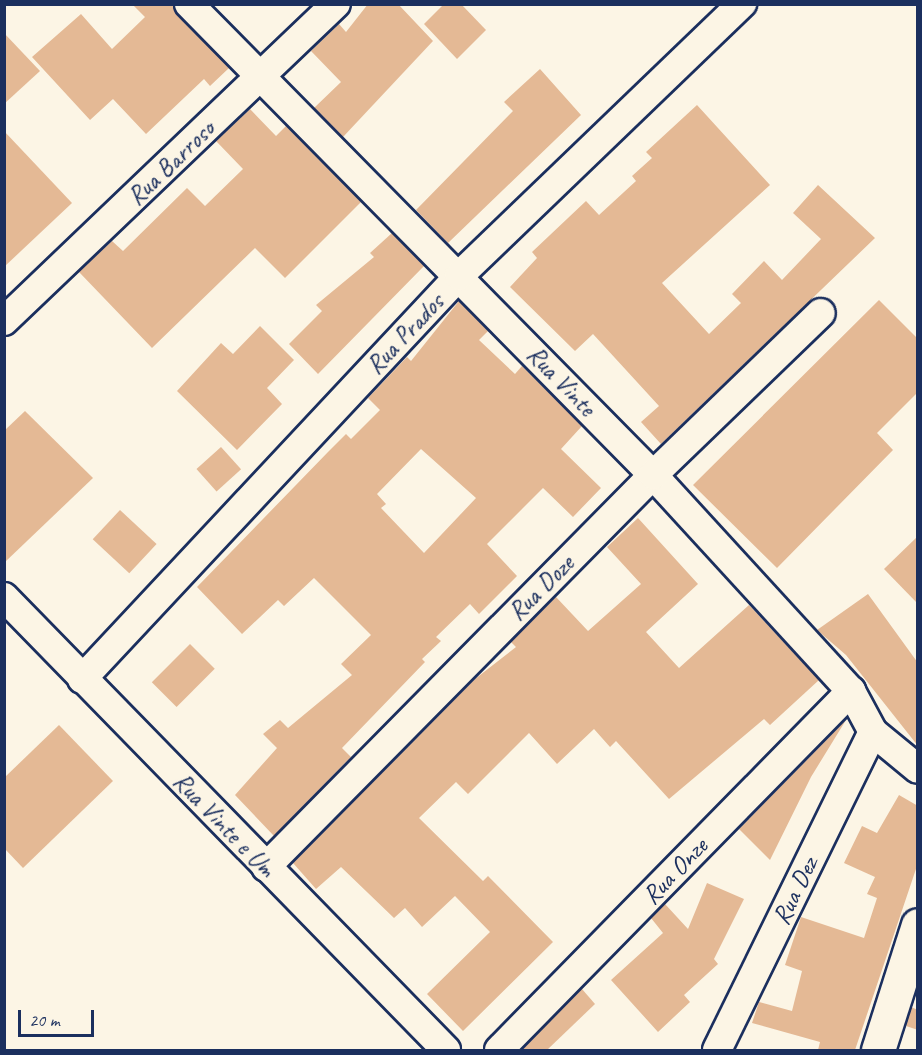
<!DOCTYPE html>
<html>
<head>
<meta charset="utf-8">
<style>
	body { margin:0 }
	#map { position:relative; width:922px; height:1055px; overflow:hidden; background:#fcf5e5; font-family:Caveat,sans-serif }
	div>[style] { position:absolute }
	.building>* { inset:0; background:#e4b995; transform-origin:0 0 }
	.roads { filter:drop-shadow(2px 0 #1b2f5e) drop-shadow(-2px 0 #1b2f5e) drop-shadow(0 2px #1b2f5e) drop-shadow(0 -2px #1b2f5e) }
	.minor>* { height:28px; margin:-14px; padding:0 14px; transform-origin:14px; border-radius:14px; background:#fcf5e5 }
	.major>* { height:33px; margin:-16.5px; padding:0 16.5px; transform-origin:16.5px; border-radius:16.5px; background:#fcf5e5 }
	span { translate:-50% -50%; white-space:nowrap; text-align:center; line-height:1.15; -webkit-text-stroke:4.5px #fcf5e5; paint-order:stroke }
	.street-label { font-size:26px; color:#1b2f5e }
	.frame { position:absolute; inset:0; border:6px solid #1b2f5e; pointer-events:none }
	.scale { position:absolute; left:18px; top:1010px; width:76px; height:27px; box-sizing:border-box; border:3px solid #1b2f5e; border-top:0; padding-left:8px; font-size:18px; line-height:21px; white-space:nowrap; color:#1b2f5e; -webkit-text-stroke:4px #fcf5e5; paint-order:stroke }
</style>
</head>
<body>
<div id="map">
	<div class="building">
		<i style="clip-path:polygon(132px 4px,173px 4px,229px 68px,210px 86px,204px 79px,146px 134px,113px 99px,90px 120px,32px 57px,81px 14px,112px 49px,145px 17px)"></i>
		<i style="clip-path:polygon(368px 4px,398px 4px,433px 41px,343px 137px,314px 108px,341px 82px,311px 51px,339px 24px,346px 32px)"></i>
		<i style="clip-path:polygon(444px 4px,461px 4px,486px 30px,457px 59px,424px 24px)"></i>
		<i style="clip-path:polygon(4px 33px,40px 71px,4px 104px)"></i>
		<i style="clip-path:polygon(540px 69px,581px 115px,448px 243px,416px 210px,513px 111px,504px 102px)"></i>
		<i style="clip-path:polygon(697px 105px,770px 185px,662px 283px,709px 334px,741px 303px,732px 294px,764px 261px,782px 280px,821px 239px,793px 213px,818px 185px,875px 238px,661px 444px,641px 422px,659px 406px,593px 334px,575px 351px,510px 287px,537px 258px,532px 252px,586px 201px,599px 215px,636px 181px,632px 176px,652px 158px,646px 152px)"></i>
		<i style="clip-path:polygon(250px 109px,276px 136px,286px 126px,361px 202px,285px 278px,255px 248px,152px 348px,79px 272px,112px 241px,123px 251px,187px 188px,205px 206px,243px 169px,216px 141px)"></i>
		<i style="clip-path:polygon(4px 131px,72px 203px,4px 267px)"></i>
		<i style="clip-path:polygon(392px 233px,424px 266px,318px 374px,289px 344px,322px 311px,316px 305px,374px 257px,370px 253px)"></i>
		<i style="clip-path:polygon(879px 300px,918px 339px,918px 392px,877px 433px,893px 450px,777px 568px,693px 485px)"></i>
		<i style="clip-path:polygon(evenodd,459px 301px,488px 331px,479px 340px,515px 374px,522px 366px,582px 426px,561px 449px,601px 488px,573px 517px,543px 488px,487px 544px,517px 576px,479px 614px,470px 604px,436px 637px,441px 641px,422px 659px,425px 662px,342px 748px,351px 757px,274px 836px,235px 795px,277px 748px,263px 734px,280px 720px,288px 728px,352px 675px,341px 664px,371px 635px,314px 578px,284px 606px,278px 600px,242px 634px,197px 587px,328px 452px,346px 434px,351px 439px,380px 410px,368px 398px,407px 357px,411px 361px,459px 301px,421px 449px,476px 498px,424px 553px,381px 508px,386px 504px,377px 494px,421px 449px)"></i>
		<i style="clip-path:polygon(260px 326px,294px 360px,267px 388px,282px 404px,237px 450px,177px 391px,221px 343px,233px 354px)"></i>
		<i style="clip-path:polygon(25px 411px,93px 478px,4px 563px,4px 431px)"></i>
		<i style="left:221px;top:447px;width:30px;height:33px;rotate:48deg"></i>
		<i style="left:120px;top:510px;width:50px;height:40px;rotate:43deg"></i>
		<i style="clip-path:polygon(638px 518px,698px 584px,646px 632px,679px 668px,749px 605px,819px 680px,770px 725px,764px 719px,669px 799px,616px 741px,610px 747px,594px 729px,557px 764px,529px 733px,468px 794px,456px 782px,419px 818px,483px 881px,488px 876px,553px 942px,463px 1031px,427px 994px,490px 932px,455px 896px,422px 927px,405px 908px,394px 918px,341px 867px,316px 889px,293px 863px,475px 679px,516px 647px,511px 642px,556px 597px,588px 631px,641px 584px,607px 547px)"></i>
		<i style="clip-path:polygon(918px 536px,918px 604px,884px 569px)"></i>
		<i style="clip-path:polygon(868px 594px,918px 663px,918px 746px,846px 655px,817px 630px)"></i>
		<i style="left:190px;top:644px;width:35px;height:54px;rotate:45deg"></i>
		<i style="clip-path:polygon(846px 720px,811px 777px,770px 860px,739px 829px)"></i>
		<i style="clip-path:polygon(59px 725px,113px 781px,23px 868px,4px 848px,4px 778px)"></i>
		<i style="clip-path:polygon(899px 795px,918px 806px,918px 863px,855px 1050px,818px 1050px,820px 1042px,752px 1023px,759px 1002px,792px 1011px,802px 971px,785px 965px,801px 917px,864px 938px,877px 898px,867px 894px,875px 877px,844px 863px,862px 826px,877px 833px)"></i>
		<i style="clip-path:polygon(707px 883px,744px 899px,714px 959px,718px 964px,684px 995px,690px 1002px,658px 1032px,611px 980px,663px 933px,651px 918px,665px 904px,688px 929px)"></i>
		<i style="clip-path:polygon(582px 989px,595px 1004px,547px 1050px,522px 1050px)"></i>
		<i style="clip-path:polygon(911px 1007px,918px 1010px,918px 1030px,906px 1026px)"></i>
	</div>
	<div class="roads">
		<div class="minor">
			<i style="left:189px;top:4px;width:661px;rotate:45.43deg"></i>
			<i style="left:653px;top:475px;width:293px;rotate:47.5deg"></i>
			<i style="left:851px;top:691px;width:47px;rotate:61.8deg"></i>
			<i style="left:873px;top:732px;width:58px;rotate:39.4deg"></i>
			<i style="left:4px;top:321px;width:459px;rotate:-43.7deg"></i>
			<i style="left:4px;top:597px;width:633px;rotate:45.7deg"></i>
			<i style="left:82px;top:679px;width:552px;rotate:-46.91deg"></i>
			<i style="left:459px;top:276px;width:393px;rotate:-43.9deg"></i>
			<i style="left:266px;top:867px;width:551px;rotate:-45.37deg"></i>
			<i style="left:653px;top:475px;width:233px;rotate:-44deg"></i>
			<i style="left:499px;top:1050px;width:503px;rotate:-45.56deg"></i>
			<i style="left:717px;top:1050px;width:354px;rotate:-63.9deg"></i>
		</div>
		<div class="major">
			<i style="left:878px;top:1050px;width:131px;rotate:-72.3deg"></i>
		</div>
	</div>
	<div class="street-label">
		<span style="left:171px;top:163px;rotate:-44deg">Rua Barroso</span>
		<span style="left:405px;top:334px;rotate:-47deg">Rua Prados</span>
		<span style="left:561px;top:381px;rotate:46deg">Rua Vinte</span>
		<span style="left:541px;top:588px;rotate:-45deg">Rua Doze</span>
		<span style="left:224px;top:825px;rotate:46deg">Rua Vinte e Um</span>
		<span style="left:675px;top:871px;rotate:-46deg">Rua Onze</span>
		<span style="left:795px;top:891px;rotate:-64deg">Rua Dez</span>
	</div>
	<div class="frame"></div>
	<div class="scale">20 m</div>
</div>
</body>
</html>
